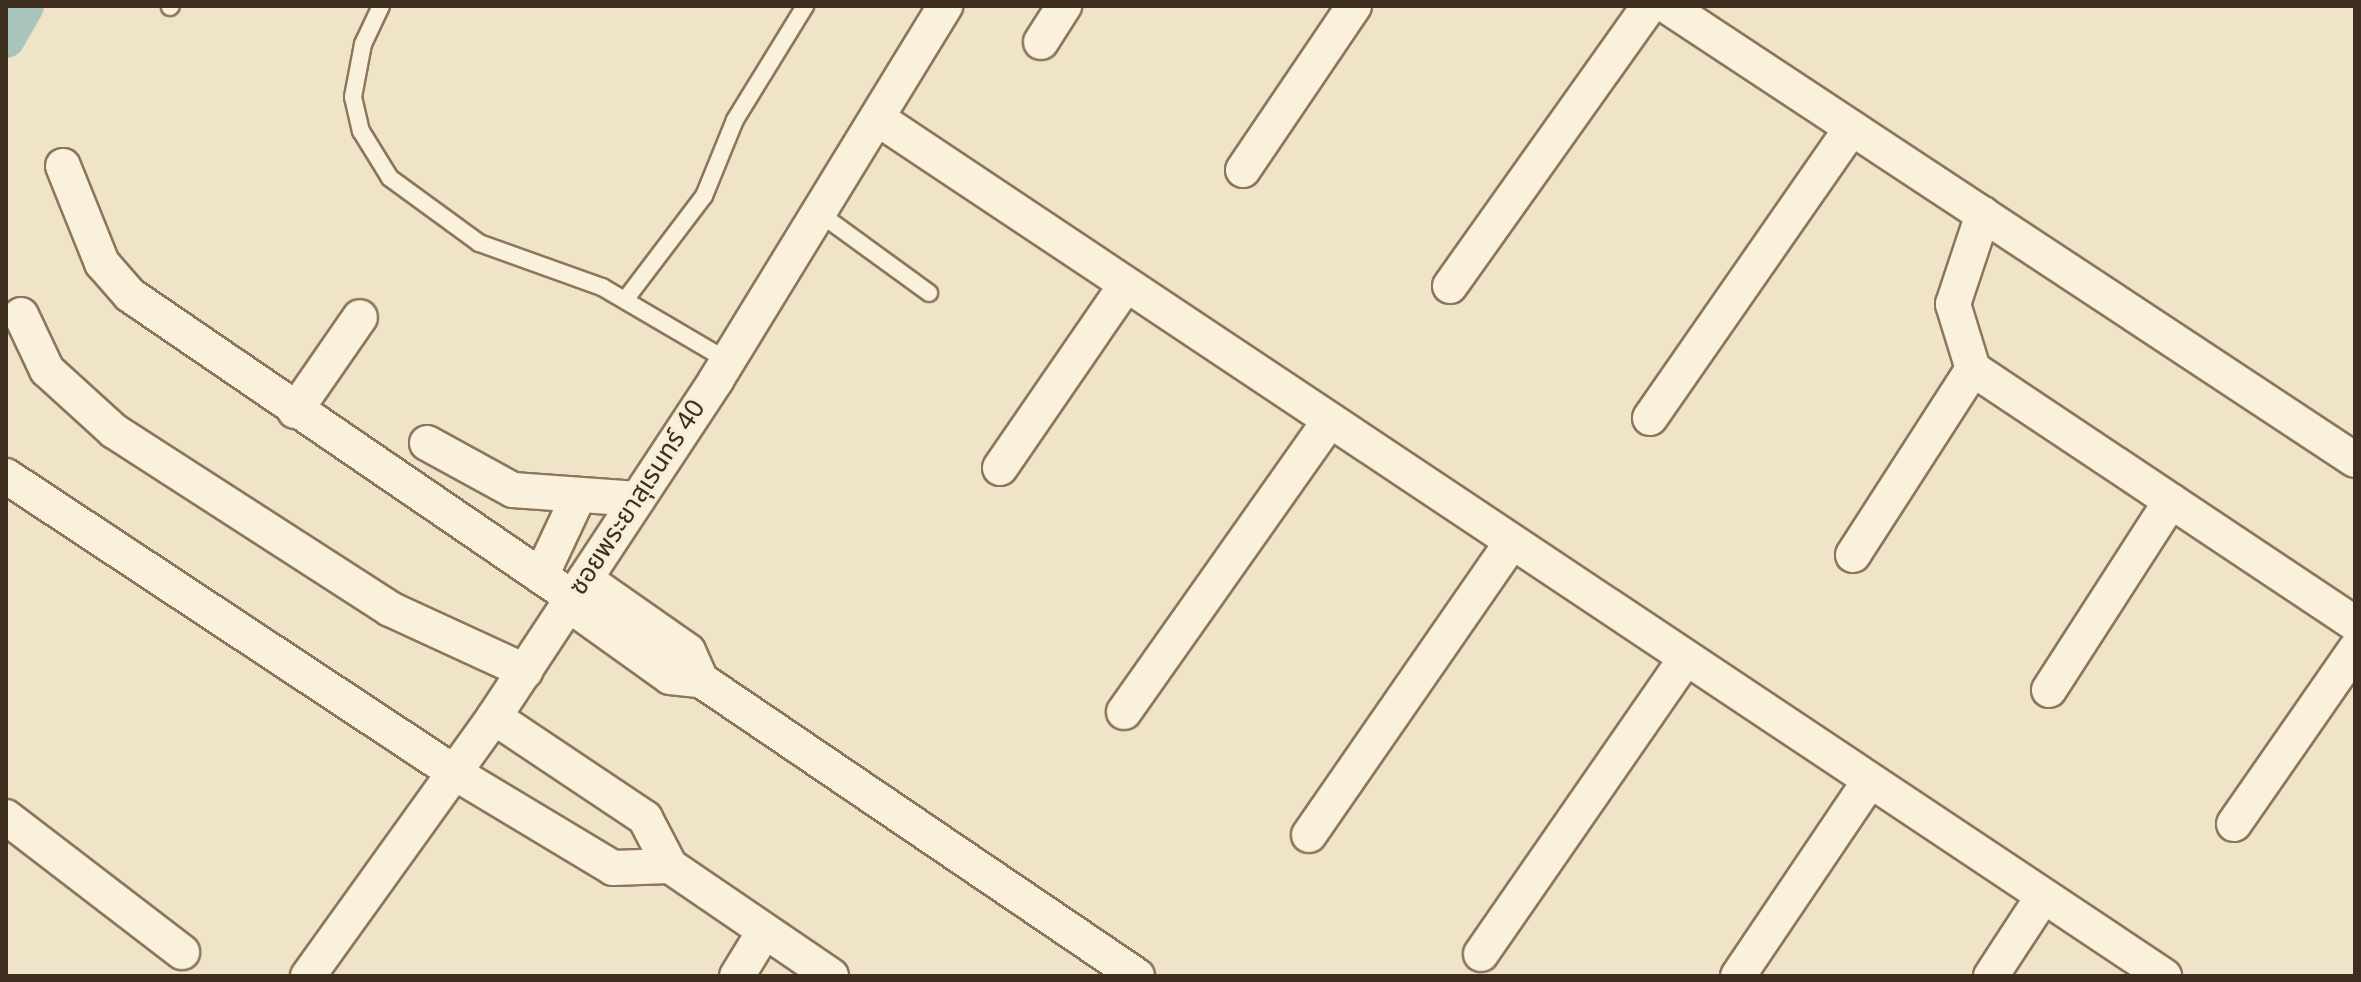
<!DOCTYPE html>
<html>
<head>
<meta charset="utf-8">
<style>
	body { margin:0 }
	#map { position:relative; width:2361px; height:982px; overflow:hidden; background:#f0e4c8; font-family:Georgia,"Noto Sans Thai",serif }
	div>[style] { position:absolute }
	.canal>* { height:38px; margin:-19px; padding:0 19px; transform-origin:19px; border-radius:19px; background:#a9c4bc }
	.roads { filter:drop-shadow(2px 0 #8d765c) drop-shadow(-2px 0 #8d765c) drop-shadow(0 2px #8d765c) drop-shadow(0 -2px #8d765c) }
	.lane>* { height:16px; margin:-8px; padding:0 8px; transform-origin:8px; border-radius:8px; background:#faf1dc }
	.street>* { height:34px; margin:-17px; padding:0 17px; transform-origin:17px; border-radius:17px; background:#faf1dc }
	span { translate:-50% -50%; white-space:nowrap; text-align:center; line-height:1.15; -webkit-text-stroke:6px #f7eed8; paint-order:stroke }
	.street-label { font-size:26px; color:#3d2e20 }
	.frame { position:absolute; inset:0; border:8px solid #3d2e20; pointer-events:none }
</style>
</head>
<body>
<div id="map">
	<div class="canal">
		<i style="left:6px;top:39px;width:38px;rotate:-60deg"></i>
	</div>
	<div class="roads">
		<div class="lane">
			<i style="left:381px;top:6px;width:42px;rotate:115.3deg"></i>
			<i style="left:363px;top:44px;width:54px;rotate:100.7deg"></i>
			<i style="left:353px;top:97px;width:35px;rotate:77deg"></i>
			<i style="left:361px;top:131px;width:55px;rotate:58.3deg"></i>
			<i style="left:390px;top:178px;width:110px;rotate:36.1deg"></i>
			<i style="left:479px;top:243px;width:131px;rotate:19.7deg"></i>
			<i style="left:602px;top:287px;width:146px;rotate:30.4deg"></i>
			<i style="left:170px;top:7px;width:1px;rotate:-45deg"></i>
			<i style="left:819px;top:213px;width:136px;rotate:36deg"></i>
			<i style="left:625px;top:300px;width:131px;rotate:-52.8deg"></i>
			<i style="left:704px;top:196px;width:82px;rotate:-67.8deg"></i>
			<i style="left:735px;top:120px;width:134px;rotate:-58.4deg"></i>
		</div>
		<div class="street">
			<i style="left:1667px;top:6px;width:824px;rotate:33.42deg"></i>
			<i style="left:1041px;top:42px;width:43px;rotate:-57.4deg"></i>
			<i style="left:877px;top:118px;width:1547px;rotate:33.69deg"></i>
			<i style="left:63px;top:166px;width:105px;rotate:68.1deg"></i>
			<i style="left:102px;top:263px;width:43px;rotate:48.8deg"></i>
			<i style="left:130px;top:295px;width:537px;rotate:34.37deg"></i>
			<i style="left:1243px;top:170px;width:198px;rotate:-55.9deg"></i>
			<i style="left:1983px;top:214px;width:95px;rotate:108.4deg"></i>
			<i style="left:1953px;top:304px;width:68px;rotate:72.9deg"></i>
			<i style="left:1973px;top:369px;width:459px;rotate:33.7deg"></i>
			<i style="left:1450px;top:286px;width:344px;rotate:-54.6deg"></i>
			<i style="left:21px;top:315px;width:61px;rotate:64.7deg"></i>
			<i style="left:47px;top:370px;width:91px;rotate:42.3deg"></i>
			<i style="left:114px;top:431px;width:328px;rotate:32.8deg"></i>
			<i style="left:390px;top:609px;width:149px;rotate:24.7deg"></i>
			<i style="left:295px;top:411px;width:114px;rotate:-55.3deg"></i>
			<i style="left:1650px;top:418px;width:352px;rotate:-55.2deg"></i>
			<i style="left:427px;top:443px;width:98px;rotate:28.7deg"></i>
			<i style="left:513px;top:490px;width:125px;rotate:4.1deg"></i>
			<i style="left:1000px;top:468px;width:222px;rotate:-55.5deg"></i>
			<i style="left:6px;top:476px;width:538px;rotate:33.48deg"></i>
			<i style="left:455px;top:773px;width:184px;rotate:31deg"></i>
			<i style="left:613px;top:868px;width:57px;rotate:-2deg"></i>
			<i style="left:1853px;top:555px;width:221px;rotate:-57.2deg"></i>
			<i style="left:541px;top:576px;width:85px;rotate:-64.9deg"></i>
			<i style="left:585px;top:579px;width:126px;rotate:35deg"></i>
			<i style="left:688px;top:651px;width:32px;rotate:66deg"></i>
			<i style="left:568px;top:604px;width:125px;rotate:35.6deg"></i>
			<i style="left:670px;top:677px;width:31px;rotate:6deg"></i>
			<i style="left:701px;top:680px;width:527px;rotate:34.17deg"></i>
			<i style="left:2049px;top:690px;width:225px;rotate:-57.2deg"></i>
			<i style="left:1124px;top:712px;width:356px;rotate:-54.8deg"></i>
			<i style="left:494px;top:717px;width:182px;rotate:33.8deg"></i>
			<i style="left:645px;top:818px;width:54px;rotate:62.5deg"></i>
			<i style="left:670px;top:866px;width:195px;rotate:34.3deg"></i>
			<i style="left:6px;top:817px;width:222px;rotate:37.5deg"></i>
			<i style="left:2234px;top:824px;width:212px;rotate:-55.2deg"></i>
			<i style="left:1309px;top:835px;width:355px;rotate:-55.3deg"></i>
			<i style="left:1481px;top:954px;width:359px;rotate:-55.3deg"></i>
			<i style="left:308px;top:976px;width:319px;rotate:-54.3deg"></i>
			<i style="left:494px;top:717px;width:404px;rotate:-56.6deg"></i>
			<i style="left:716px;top:380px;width:439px;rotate:-58.5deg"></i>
			<i style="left:737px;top:976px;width:52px;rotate:-58.5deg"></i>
			<i style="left:1738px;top:976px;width:233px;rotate:-56deg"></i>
			<i style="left:1991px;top:976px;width:93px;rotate:-56.8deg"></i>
		</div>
	</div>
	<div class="street-label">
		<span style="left:638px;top:498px;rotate:-57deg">ซอยพระยาสุเรนทร์ 40</span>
	</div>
	<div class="frame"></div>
</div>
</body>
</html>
